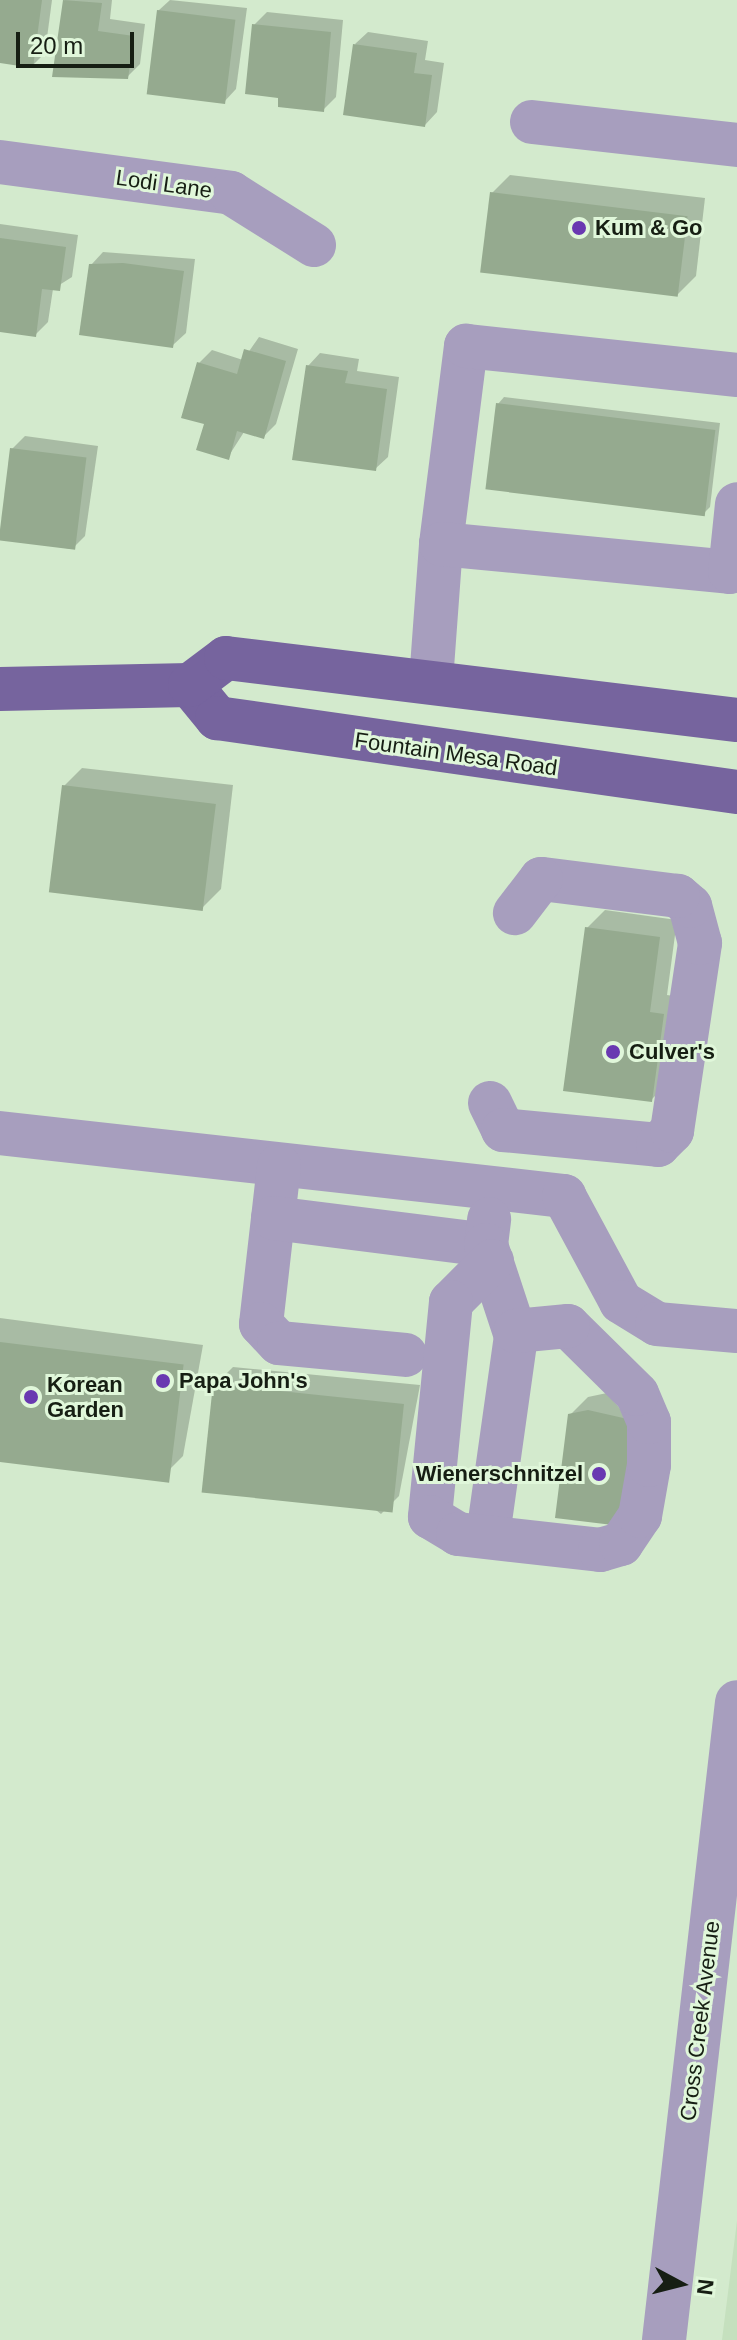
<!DOCTYPE html>
<html>
<head>
<meta charset="utf-8">
<style>
	body { margin:0 }
	#map { position:relative; width:737px; height:2340px; overflow:hidden; background:#d3eacd; font-family:Helvetica,sans-serif }
	div>[style] { position:absolute }
	.built>* { inset:0; background:#c5e0be }
	.shadow>* { inset:0; background:#0003 }
	.building>* { inset:0; background:#95aa8f; transform-origin:0 0 }
	.minor>* { height:44px; margin:-22px; padding:0 22px; transform-origin:22px; border-radius:22px; background:#a79ebe }
	.major>* { height:44px; margin:-22px; padding:0 22px; transform-origin:22px; border-radius:22px; background:#76649e }
	.dots>* { width:22px; height:22px; translate:-50% -50%; box-sizing:border-box; border:4px solid #e0f7da; border-radius:50% }
	span { translate:-50% -50%; white-space:nowrap; text-align:center; line-height:1.15; -webkit-text-stroke:6px #e0f7da; paint-order:stroke }
	.street-label { font-size:22px; color:#161e13 }
	.poi-label { font-size:22px; color:#161e13; font-weight:700 }
	.left { translate:0 -50%; text-align:left }
	.right { translate:-100% -50%; text-align:right }
	.north { position:absolute; left:641px; top:2244px; width:80px; height:80px; -webkit-text-stroke:6px #e0f7da; paint-order:stroke; rotate:97deg; font-size:22px; font-weight:700; line-height:32px; text-align:center; color:#161e13 }
	.north::after { content:''; display:block; margin:auto; width:28px; height:36px; background:#161e13; clip-path:polygon(50% 0,100% 100%,50% 72%,0 100%) }
	.scale { position:absolute; left:16px; top:32px; width:118px; height:36px; box-sizing:border-box; border:4px solid #161e13; border-top:0; padding-left:10px; font-size:24px; line-height:28px; white-space:nowrap; color:#161e13; -webkit-text-stroke:6px #e0f7da; paint-order:stroke }
</style>
</head>
<body>
<div id="map">
	<div class="built">
		<i style="clip-path:polygon(737px 2221px,737px 2340px,722px 2340px)"></i>
	</div>
	<div class="shadow">
		<i style="clip-path:polygon(0 0,52px 0,45px 53px,32px 66px,0 61px)"></i>
		<i style="clip-path:polygon(65px 0,112px 0,110px 19px,145px 24px,140px 64px,127px 77px,54px 75px)"></i>
		<i style="clip-path:polygon(170px 0,247px 8px,236px 89px,224px 102px,158px 11px)"></i>
		<i style="clip-path:polygon(267px 12px,343px 20px,336px 97px,323px 110px,280px 96px,254px 25px)"></i>
		<i style="clip-path:polygon(368px 32px,428px 41px,425px 60px,444px 63px,437px 112px,425px 125px,355px 44px)"></i>
		<i style="clip-path:polygon(510px 175px,705px 198px,696px 276px,678px 294px,492px 193px)"></i>
		<i style="clip-path:polygon(0 224px,78px 235px,72px 277px,53px 289px,48px 322px,35px 335px,0 330px)"></i>
		<i style="clip-path:polygon(103px 252px,195px 259px,186px 333px,173px 345px,91px 265px)"></i>
		<i style="clip-path:polygon(259px 337px,298px 349px,276px 424px,263px 437px,244px 432px,228px 457px,207px 423px,199px 363px,212px 350px,243px 360px)"></i>
		<i style="clip-path:polygon(320px 353px,359px 359px,357px 371px,399px 377px,388px 457px,375px 469px,308px 366px)"></i>
		<i style="clip-path:polygon(504px 397px,720px 423px,710px 507px,704px 513px,498px 404px)"></i>
		<i style="clip-path:polygon(25px 436px,98px 446px,85px 536px,72px 549px,0 538px,12px 449px)"></i>
		<i style="clip-path:polygon(82px 768px,233px 785px,221px 889px,203px 907px,64px 786px)"></i>
		<i style="clip-path:polygon(605px 910px,677px 920px,667px 995px,681px 997px,669px 1082px,651px 1100px,587px 928px)"></i>
		<i style="clip-path:polygon(0 1318px,203px 1345px,183px 1456px,161px 1478px,0 1459px)"></i>
		<i style="clip-path:polygon(233px 1367px,420px 1385px,399px 1496px,381px 1514px,215px 1385px)"></i>
		<i style="clip-path:polygon(607px 1393px,645px 1439px,570px 1415px,588px 1397px)"></i>
	</div>
	<div class="building">
		<i style="clip-path:polygon(0 0,42px 0,33px 68px,0 63px)"></i>
		<i style="clip-path:polygon(63px 0,102px 3px,98px 31px,134px 36px,128px 79px,52px 77px)"></i>
		<i style="left:157px;top:10px;width:79px;height:85px;rotate:7deg"></i>
		<i style="clip-path:polygon(252px 24px,331px 32px,324px 112px,278px 107px,278px 98px,245px 94px)"></i>
		<i style="clip-path:polygon(353px 44px,417px 53px,414px 73px,432px 75px,425px 127px,343px 115px)"></i>
		<i style="left:490px;top:192px;width:199px;height:81px;rotate:7deg"></i>
		<i style="clip-path:polygon(0 238px,66px 247px,60px 291px,42px 289px,36px 337px,0 332px)"></i>
		<i style="clip-path:polygon(123px 263px,184px 271px,173px 348px,79px 335px,89px 264px)"></i>
		<i style="clip-path:polygon(244px 349px,286px 361px,264px 439px,237px 431px,229px 460px,196px 450px,204px 424px,181px 418px,197px 362px,237px 374px)"></i>
		<i style="clip-path:polygon(306px 365px,348px 371px,345px 383px,387px 389px,376px 471px,292px 460px)"></i>
		<i style="left:496px;top:403px;width:221px;height:87px;rotate:7deg"></i>
		<i style="left:10px;top:448px;width:77px;height:93px;rotate:7deg"></i>
		<i style="left:62px;top:785px;width:155px;height:108px;rotate:7deg"></i>
		<i style="clip-path:polygon(585px 927px,660px 937px,650px 1012px,664px 1014px,652px 1102px,563px 1091px)"></i>
		<i style="left:0;top:1342px;width:185px;height:119px;rotate:7deg"></i>
		<i style="left:213px;top:1384px;width:192px;height:109px;rotate:6deg"></i>
		<i style="clip-path:polygon(588px 1410px,632px 1420px,621px 1526px,555px 1518px,568px 1414px)"></i>
	</div>
	<div class="minor">
		<i style="left:532px;top:122px;width:206px;rotate:6.4deg"></i>
		<i style="left:0;top:162px;width:233px;rotate:7.6deg"></i>
		<i style="left:231px;top:193px;width:98px;rotate:32.1deg"></i>
		<i style="left:441px;top:544px;width:200px;rotate:-82.8deg"></i>
		<i style="left:466px;top:346px;width:273px;rotate:6.1deg"></i>
		<i style="left:431px;top:681px;width:137px;rotate:-85.8deg"></i>
		<i style="left:441px;top:544px;width:290px;rotate:5.5deg"></i>
		<i style="left:730px;top:572px;width:68px;rotate:-84.1deg"></i>
		<i style="left:490px;top:1103px;width:30px;rotate:64deg"></i>
		<i style="left:503px;top:1130px;width:156px;rotate:5.5deg"></i>
		<i style="left:658px;top:1145px;width:20px;rotate:-45deg"></i>
		<i style="left:672px;top:1131px;width:190px;rotate:-81.5deg"></i>
		<i style="left:700px;top:943px;width:38px;rotate:-105deg"></i>
		<i style="left:690px;top:906px;width:16px;rotate:-140deg"></i>
		<i style="left:678px;top:896px;width:138px;rotate:-172.9deg"></i>
		<i style="left:541px;top:879px;width:43px;rotate:127.4deg"></i>
		<i style="left:0;top:1133px;width:568px;rotate:6.37deg"></i>
		<i style="left:564px;top:1196px;width:120px;rotate:61.7deg"></i>
		<i style="left:621px;top:1302px;width:42px;rotate:31.4deg"></i>
		<i style="left:657px;top:1324px;width:80px;rotate:5deg"></i>
		<i style="left:279px;top:1166px;width:159px;rotate:96.5deg"></i>
		<i style="left:261px;top:1324px;width:26px;rotate:47deg"></i>
		<i style="left:279px;top:1343px;width:127px;rotate:5.4deg"></i>
		<i style="left:273px;top:1218px;width:215px;rotate:7.2deg"></i>
		<i style="left:486px;top:1245px;width:26px;rotate:-83deg"></i>
		<i style="left:486px;top:1245px;width:96px;rotate:71.8deg"></i>
		<i style="left:516px;top:1336px;width:180px;rotate:98deg"></i>
		<i style="left:492px;top:1261px;width:58px;rotate:135deg"></i>
		<i style="left:451px;top:1302px;width:216px;rotate:95.6deg"></i>
		<i style="left:430px;top:1517px;width:33px;rotate:31deg"></i>
		<i style="left:458px;top:1534px;width:143px;rotate:6.4deg"></i>
		<i style="left:600px;top:1550px;width:22px;rotate:-16deg"></i>
		<i style="left:621px;top:1544px;width:34px;rotate:-56deg"></i>
		<i style="left:640px;top:1516px;width:52px;rotate:-80deg"></i>
		<i style="left:649px;top:1465px;width:43px;rotate:-90deg"></i>
		<i style="left:649px;top:1422px;width:30px;rotate:-113deg"></i>
		<i style="left:637px;top:1394px;width:97px;rotate:-135.4deg"></i>
		<i style="left:568px;top:1326px;width:53px;rotate:174.6deg"></i>
		<i style="left:664px;top:2340px;width:642px;rotate:-83.47deg"></i>
	</div>
	<div class="major">
		<i style="left:190px;top:685px;width:43px;rotate:50.7deg"></i>
		<i style="left:217px;top:718px;width:525px;rotate:8.1deg"></i>
		<i style="left:0;top:689px;width:190px;rotate:-1.2deg"></i>
		<i style="left:190px;top:685px;width:45px;rotate:-36.9deg"></i>
		<i style="left:226px;top:658px;width:515px;rotate:6.92deg"></i>
	</div>
	<div class="dots">
		<i style="left:579px;top:228px;background:#6939b1"></i>
		<i style="left:613px;top:1052px;background:#6939b1"></i>
		<i style="left:163px;top:1381px;background:#6939b1"></i>
		<i style="left:31px;top:1397px;background:#6939b1"></i>
		<i style="left:599px;top:1474px;background:#6939b1"></i>
	</div>
	<div class="street-label">
		<span style="left:164px;top:184px;rotate:8deg">Lodi Lane</span>
		<span style="left:456px;top:754px;rotate:8deg">Fountain Mesa Road</span>
		<span style="left:700px;top:2021px;rotate:-83deg">Cross Creek Avenue</span>
	</div>
	<div class="poi-label">
		<span class="left" style="left:595px;top:228px">Kum &amp; Go</span>
		<span class="left" style="left:629px;top:1052px">Culver's</span>
		<span class="left" style="left:179px;top:1381px">Papa John's</span>
		<span class="left" style="left:47px;top:1397px">Korean<br>Garden</span>
		<span class="right" style="left:583px;top:1474px">Wienerschnitzel</span>
	</div>
	<div class="north">N</div>
	<div class="scale">20 m</div>
</div>
</body>
</html>
